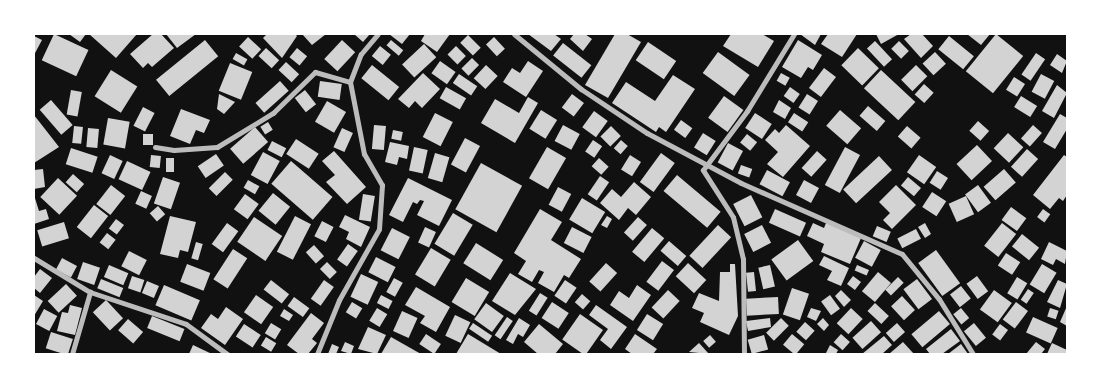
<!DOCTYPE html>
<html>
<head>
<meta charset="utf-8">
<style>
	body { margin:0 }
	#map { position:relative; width:1101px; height:388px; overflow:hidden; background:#111; font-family:Bitter,serif }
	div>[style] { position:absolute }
	.building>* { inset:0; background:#d3d3d3; transform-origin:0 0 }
	.minor>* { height:5px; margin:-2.5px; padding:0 2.5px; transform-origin:2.5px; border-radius:2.5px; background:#bcbcbc }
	span { translate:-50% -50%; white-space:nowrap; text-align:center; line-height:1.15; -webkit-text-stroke:4px #fff; paint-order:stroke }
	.frame { position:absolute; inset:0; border:35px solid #fff; pointer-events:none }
</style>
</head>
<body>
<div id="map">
	<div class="building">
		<i style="left:54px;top:34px;width:38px;height:29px;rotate:25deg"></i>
		<i style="clip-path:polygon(69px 34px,86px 34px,80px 42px)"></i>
		<i style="clip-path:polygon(89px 34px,137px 34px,116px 58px)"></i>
		<i style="clip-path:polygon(153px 34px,161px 34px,174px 48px,152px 67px,148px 63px,143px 68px,130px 54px)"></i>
		<i style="clip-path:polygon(166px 34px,196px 34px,177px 48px)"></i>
		<i style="clip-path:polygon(267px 34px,295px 34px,297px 36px,282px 58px,263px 38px)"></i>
		<i style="clip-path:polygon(302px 34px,326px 34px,312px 45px)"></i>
		<i style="clip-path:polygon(354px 34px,370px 34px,363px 42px)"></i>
		<i style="clip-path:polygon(389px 34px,410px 34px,402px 44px)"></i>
		<i style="clip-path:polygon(425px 34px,450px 34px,437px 52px,421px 41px)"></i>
		<i style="clip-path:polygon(528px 34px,554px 34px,561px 39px,551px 51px)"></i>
		<i style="clip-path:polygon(574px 34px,585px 34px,592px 39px,583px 51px,570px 39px)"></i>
		<i style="clip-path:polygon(615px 34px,627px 34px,641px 42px,608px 98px,585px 85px)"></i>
		<i style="clip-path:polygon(731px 34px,762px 34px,774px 41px,758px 67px,723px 46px)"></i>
		<i style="clip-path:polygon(800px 34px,821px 34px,815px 45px)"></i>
		<i style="clip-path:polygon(828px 34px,857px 34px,842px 57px,821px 44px)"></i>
		<i style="clip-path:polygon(876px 34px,899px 34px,881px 44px)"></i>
		<i style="clip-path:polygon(911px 34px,922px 34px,933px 46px,921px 58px,904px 39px)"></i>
		<i style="clip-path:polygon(967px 34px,990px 34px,981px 45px)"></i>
		<i style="left:996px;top:34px;width:35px;height:48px;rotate:39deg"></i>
		<i style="left:468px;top:35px;width:18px;height:11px;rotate:45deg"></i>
		<i style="clip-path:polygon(34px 36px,42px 40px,34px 55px)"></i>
		<i style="left:949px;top:36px;width:32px;height:17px;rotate:39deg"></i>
		<i style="left:248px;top:37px;width:18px;height:13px;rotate:43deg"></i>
		<i style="left:494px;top:37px;width:16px;height:11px;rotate:47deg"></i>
		<i style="left:205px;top:40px;width:21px;height:63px;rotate:51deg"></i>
		<i style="left:342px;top:40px;width:18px;height:26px;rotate:43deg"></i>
		<i style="left:391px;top:40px;width:16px;height:7px;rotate:40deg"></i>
		<i style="clip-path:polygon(798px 40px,822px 55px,813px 70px,808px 67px,801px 78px,782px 67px)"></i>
		<i style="left:875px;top:41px;width:25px;height:11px;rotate:47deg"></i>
		<i style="left:899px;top:41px;width:14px;height:11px;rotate:45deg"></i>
		<i style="left:648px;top:42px;width:34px;height:22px;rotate:34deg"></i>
		<i style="left:563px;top:43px;width:36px;height:16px;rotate:38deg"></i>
		<i style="left:424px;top:44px;width:18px;height:30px;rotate:47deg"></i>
		<i style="left:380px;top:46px;width:14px;height:13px;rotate:39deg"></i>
		<i style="left:456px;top:46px;width:14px;height:12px;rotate:45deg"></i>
		<i style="left:266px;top:48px;width:18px;height:11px;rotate:43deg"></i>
		<i style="left:297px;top:48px;width:13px;height:12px;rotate:39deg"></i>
		<i style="left:858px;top:48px;width:29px;height:24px;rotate:44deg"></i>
		<i style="left:718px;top:52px;width:39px;height:26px;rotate:36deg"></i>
		<i style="left:935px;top:52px;width:16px;height:17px;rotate:47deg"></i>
		<i style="left:236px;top:53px;width:13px;height:7px;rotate:29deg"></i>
		<i style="left:1036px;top:53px;width:11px;height:26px;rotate:34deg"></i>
		<i style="clip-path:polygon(1057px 54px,1067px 61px,1062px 73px,1050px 65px)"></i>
		<i style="left:472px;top:58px;width:10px;height:15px;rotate:45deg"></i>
		<i style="left:440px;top:61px;width:19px;height:15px;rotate:35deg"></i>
		<i style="clip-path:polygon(528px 61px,543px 71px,526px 97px,503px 82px,512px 68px,520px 73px)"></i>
		<i style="left:286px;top:62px;width:18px;height:11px;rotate:43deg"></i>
		<i style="left:230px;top:63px;width:24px;height:30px;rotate:22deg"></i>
		<i style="left:372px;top:65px;width:35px;height:17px;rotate:39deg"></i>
		<i style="left:486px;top:65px;width:16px;height:18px;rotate:43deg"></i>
		<i style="left:916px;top:65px;width:16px;height:21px;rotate:45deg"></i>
		<i style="left:824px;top:68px;width:15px;height:25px;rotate:37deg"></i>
		<i style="left:111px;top:70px;width:31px;height:31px;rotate:32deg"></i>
		<i style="left:881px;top:70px;width:47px;height:25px;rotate:43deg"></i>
		<i style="clip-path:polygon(423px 73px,440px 89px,422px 108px,415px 101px,409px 108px,398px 99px)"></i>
		<i style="left:781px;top:73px;width:10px;height:9px;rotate:29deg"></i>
		<i style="left:459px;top:74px;width:22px;height:11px;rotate:34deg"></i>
		<i style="left:1041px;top:74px;width:15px;height:20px;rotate:28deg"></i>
		<i style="clip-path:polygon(673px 75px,695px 89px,666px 132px,659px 127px,656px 132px,612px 103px,626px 82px,655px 101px)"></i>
		<i style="left:1014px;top:77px;width:13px;height:15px;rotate:32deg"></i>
		<i style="left:280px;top:81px;width:13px;height:33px;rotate:48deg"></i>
		<i style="left:320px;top:81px;width:22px;height:16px;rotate:8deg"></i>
		<i style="left:924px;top:84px;width:13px;height:14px;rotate:42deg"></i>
		<i style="clip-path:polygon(1057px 85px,1067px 93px,1054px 118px,1042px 111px)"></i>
		<i style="left:446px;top:87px;width:23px;height:13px;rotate:29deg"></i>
		<i style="left:790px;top:87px;width:12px;height:11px;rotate:35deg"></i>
		<i style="left:71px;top:90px;width:11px;height:25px;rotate:10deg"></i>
		<i style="left:305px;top:90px;width:18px;height:13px;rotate:52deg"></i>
		<i style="clip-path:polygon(219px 94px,235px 102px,224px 114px,217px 109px)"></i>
		<i style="left:572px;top:94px;width:15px;height:17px;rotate:37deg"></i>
		<i style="left:807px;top:94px;width:13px;height:16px;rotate:32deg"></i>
		<i style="left:724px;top:96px;width:24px;height:27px;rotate:36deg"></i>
		<i style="left:1021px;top:96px;width:19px;height:13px;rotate:32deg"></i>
		<i style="clip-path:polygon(528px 97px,538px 103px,515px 143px,481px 123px,495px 99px,519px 113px)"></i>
		<i style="left:51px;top:100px;width:33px;height:15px;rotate:49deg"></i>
		<i style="clip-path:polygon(779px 100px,791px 108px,785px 119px,773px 112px)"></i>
		<i style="left:327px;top:101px;width:22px;height:24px;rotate:30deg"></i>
		<i style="left:868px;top:106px;width:23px;height:13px;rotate:41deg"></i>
		<i style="left:143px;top:107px;width:13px;height:21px;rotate:27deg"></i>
		<i style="clip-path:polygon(181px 109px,210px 120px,204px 133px,196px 130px,190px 144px,170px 136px)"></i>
		<i style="left:541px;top:110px;width:19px;height:22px;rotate:32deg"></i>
		<i style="left:840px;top:110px;width:28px;height:21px;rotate:41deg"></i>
		<i style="left:594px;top:111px;width:17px;height:20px;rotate:36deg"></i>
		<i style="left:435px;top:113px;width:20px;height:27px;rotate:27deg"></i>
		<i style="left:755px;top:113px;width:20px;height:18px;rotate:33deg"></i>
		<i style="left:794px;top:113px;width:17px;height:11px;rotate:33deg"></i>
		<i style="clip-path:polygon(1060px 114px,1067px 118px,1067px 129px,1055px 149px,1043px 142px)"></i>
		<i style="clip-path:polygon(34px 115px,59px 147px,34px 163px)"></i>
		<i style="left:108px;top:118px;width:22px;height:27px;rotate:10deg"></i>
		<i style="left:681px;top:120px;width:14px;height:12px;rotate:36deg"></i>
		<i style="left:978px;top:121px;width:15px;height:13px;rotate:42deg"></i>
		<i style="left:268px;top:122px;width:9px;height:9px;rotate:58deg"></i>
		<i style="left:374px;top:125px;width:12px;height:24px;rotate:5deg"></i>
		<i style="left:563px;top:125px;width:19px;height:18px;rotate:28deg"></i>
		<i style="clip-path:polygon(786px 125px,810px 146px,783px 177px,767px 164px,778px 152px,765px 140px,775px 129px,779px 133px)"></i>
		<i style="left:1033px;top:125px;width:12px;height:18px;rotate:42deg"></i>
		<i style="left:74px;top:126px;width:9px;height:17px;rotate:6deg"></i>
		<i style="left:611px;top:126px;width:14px;height:15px;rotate:45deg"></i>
		<i style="left:907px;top:126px;width:18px;height:14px;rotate:41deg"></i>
		<i style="left:255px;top:127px;width:20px;height:33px;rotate:49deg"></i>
		<i style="left:88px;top:128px;width:11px;height:19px;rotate:5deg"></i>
		<i style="left:342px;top:128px;width:12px;height:21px;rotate:24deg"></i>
		<i style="left:393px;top:130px;width:10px;height:9px;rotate:11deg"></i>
		<i style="left:703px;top:133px;width:15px;height:17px;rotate:32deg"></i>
		<i style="left:1008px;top:133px;width:21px;height:21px;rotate:43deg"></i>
		<i style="left:143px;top:134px;width:10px;height:11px"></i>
		<i style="left:747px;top:134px;width:13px;height:11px;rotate:39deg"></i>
		<i style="left:465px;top:138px;width:17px;height:30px;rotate:28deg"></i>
		<i style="left:296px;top:139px;width:27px;height:18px;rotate:33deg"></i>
		<i style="left:593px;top:140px;width:11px;height:14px;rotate:34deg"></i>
		<i style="left:621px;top:140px;width:9px;height:11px;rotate:41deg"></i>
		<i style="left:272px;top:141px;width:16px;height:10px;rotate:27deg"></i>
		<i style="clip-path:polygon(390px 142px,409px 146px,407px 159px,399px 157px,397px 165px,385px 162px)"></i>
		<i style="left:728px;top:143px;width:17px;height:22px;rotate:28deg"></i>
		<i style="left:977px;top:145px;width:22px;height:28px;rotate:47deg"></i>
		<i style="left:414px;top:147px;width:14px;height:24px;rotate:12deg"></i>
		<i style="left:547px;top:147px;width:22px;height:36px;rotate:30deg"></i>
		<i style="left:845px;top:147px;width:17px;height:43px;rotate:28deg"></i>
		<i style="left:71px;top:148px;width:28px;height:17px;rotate:18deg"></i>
		<i style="left:1027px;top:149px;width:15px;height:24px;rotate:42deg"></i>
		<i style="clip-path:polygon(334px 151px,366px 187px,347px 204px,326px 182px,335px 175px,322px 161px)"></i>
		<i style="left:817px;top:151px;width:13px;height:23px;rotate:42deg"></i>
		<i style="left:263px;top:152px;width:19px;height:26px;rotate:28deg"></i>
		<i style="left:435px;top:153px;width:15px;height:26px;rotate:16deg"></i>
		<i style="left:661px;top:153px;width:17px;height:36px;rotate:36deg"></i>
		<i style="left:216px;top:154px;width:14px;height:22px;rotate:56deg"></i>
		<i style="left:110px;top:155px;width:14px;height:20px;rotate:25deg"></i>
		<i style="left:151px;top:155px;width:10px;height:12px;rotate:6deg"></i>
		<i style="left:630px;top:155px;width:13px;height:17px;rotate:32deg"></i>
		<i style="left:919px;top:155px;width:21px;height:21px;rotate:35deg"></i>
		<i style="clip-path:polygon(1064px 155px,1067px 157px,1067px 195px,1063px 201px,1059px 198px,1050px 209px,1033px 195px)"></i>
		<i style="left:879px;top:156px;width:19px;height:49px;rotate:47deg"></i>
		<i style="left:166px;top:158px;width:8px;height:14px"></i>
		<i style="left:599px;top:158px;width:13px;height:11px;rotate:42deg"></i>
		<i style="left:127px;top:161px;width:26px;height:20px;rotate:25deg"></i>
		<i style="left:291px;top:161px;width:55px;height:30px;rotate:41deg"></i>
		<i style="left:481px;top:163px;width:47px;height:53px;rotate:29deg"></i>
		<i style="left:741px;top:165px;width:12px;height:9px;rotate:20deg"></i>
		<i style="clip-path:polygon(43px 169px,45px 187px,34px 189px,34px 170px)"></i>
		<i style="left:1004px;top:169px;width:18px;height:27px;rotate:49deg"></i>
		<i style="left:767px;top:170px;width:26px;height:16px;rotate:28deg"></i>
		<i style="left:937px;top:171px;width:13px;height:14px;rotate:32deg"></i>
		<i style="left:225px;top:172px;width:11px;height:23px;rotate:45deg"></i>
		<i style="left:73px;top:174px;width:15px;height:11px;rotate:42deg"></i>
		<i style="left:677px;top:175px;width:57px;height:21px;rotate:40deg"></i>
		<i style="left:600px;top:176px;width:11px;height:22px;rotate:34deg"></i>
		<i style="left:163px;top:177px;width:18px;height:28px;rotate:19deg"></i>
		<i style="left:908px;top:177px;width:17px;height:11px;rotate:40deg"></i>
		<i style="left:58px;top:178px;width:26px;height:26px;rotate:43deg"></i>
		<i style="clip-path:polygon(408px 178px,452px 200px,439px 226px,417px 215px,424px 201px,420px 200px,417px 204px,413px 202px,403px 222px,389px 215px)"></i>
		<i style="left:248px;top:180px;width:13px;height:9px;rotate:29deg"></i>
		<i style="left:804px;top:180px;width:17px;height:17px;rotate:28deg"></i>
		<i style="clip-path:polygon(634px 182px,651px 197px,636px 215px,628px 208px,619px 220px,600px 203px,612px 189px,621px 197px)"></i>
		<i style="left:111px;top:185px;width:18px;height:24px;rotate:38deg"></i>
		<i style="clip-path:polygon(896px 185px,916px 205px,892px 229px,883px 220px,890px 213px,879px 202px)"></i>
		<i style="left:978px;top:185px;width:22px;height:16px;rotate:54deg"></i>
		<i style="left:558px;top:187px;width:15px;height:20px;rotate:28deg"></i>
		<i style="left:141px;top:191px;width:12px;height:14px;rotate:24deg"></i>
		<i style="left:932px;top:192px;width:17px;height:18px;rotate:33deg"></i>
		<i style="left:273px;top:193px;width:22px;height:23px;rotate:39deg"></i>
		<i style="left:245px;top:194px;width:17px;height:19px;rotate:36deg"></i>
		<i style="left:363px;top:194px;width:12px;height:26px;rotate:9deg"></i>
		<i style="clip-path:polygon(34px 195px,39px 211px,46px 209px,49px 219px,34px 224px)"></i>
		<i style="left:751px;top:195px;width:25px;height:20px;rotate:63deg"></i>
		<i style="left:966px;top:196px;width:20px;height:19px;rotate:66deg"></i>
		<i style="left:582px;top:198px;width:27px;height:25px;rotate:31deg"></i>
		<i style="left:94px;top:205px;width:18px;height:28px;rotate:38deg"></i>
		<i style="left:158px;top:206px;width:11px;height:11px;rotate:49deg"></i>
		<i style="left:1011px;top:207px;width:19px;height:16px;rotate:36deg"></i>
		<i style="clip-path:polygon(540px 209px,562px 222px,551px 240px,581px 259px,569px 278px,564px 275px,554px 292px,538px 283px,544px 272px,539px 270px,532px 282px,518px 274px,526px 261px,514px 253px)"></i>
		<i style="left:775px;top:209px;width:34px;height:15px;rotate:24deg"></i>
		<i style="left:1043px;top:209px;width:9px;height:10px;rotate:36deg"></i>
		<i style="left:453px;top:213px;width:23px;height:36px;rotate:31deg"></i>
		<i style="clip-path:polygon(345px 215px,370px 227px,361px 247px,346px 239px,349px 232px,339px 227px)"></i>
		<i style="clip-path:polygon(170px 216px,196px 222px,188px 252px,180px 250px,178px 258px,160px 254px)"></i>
		<i style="left:295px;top:216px;width:18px;height:40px;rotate:27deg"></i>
		<i style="clip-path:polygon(607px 216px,612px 219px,607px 228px,601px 225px)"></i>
		<i style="left:254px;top:217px;width:34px;height:30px;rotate:34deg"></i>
		<i style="left:638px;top:217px;width:12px;height:21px;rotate:42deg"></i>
		<i style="left:116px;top:219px;width:10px;height:12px;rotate:37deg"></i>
		<i style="left:322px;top:221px;width:13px;height:17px;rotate:27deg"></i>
		<i style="left:64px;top:222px;width:17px;height:28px;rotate:73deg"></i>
		<i style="left:227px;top:223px;width:14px;height:26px;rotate:36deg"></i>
		<i style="clip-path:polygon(813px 223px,824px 228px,826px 223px,861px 238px,850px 264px,821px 252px,824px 244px,807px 236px)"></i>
		<i style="clip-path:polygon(925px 223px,931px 234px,925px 238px,918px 227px)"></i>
		<i style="left:1002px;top:223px;width:18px;height:29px;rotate:38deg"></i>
		<i style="left:718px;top:225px;width:18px;height:42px;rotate:43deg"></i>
		<i style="left:762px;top:225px;width:20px;height:20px;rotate:63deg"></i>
		<i style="left:877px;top:226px;width:15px;height:11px;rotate:23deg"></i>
		<i style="left:425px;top:227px;width:12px;height:17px;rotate:24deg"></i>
		<i style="left:572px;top:227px;width:22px;height:18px;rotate:27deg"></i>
		<i style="left:392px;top:228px;width:20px;height:25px;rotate:27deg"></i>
		<i style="left:652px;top:228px;width:16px;height:31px;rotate:40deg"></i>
		<i style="left:916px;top:229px;width:11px;height:21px;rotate:63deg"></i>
		<i style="left:107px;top:233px;width:11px;height:12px;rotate:38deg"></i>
		<i style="left:1022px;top:234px;width:22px;height:16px;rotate:39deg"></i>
		<i style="left:798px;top:240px;width:26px;height:33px;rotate:54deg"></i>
		<i style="left:669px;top:241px;width:23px;height:13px;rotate:41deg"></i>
		<i style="left:864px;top:241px;width:19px;height:19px;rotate:28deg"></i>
		<i style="left:196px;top:242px;width:7px;height:17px;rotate:16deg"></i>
		<i style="clip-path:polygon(1049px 242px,1067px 251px,1065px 264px,1056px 259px,1053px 265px,1041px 259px)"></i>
		<i style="left:476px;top:243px;width:32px;height:24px;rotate:32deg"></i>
		<i style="left:348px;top:244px;width:12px;height:19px;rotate:35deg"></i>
		<i style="left:314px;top:245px;width:15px;height:11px;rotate:48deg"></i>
		<i style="left:431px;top:248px;width:23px;height:31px;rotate:31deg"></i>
		<i style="left:233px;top:249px;width:17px;height:36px;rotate:33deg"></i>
		<i style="left:936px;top:250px;width:41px;height:22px;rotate:54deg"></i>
		<i style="left:129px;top:251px;width:20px;height:17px;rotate:27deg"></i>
		<i style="left:1006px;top:253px;width:17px;height:15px;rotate:33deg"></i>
		<i style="clip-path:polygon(824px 256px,849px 268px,841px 286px,827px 280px,832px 271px,819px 265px)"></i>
		<i style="left:376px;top:257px;width:22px;height:17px;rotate:27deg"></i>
		<i style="left:62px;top:258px;width:17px;height:13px;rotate:28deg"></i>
		<i style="left:662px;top:261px;width:15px;height:26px;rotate:37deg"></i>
		<i style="left:83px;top:262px;width:18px;height:18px;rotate:19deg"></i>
		<i style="left:327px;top:262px;width:14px;height:10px;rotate:45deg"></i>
		<i style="left:606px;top:263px;width:15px;height:25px;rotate:42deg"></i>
		<i style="left:688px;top:263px;width:25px;height:18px;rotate:43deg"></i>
		<i style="left:187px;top:264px;width:25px;height:19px;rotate:21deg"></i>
		<i style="clip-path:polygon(730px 264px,735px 264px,738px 316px,729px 335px,700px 322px,704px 313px,692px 308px,699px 293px,719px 301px,720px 272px,730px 272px)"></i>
		<i style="left:1042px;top:264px;width:17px;height:24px;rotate:31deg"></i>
		<i style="left:109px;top:265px;width:21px;height:13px;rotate:23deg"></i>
		<i style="left:770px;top:265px;width:22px;height:12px;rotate:77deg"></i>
		<i style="left:857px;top:265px;width:13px;height:6px;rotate:23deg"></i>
		<i style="clip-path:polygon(40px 269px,52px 278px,40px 293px,34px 288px,34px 277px)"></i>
		<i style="left:754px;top:272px;width:19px;height:8px;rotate:84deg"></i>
		<i style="left:878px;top:272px;width:17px;height:25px;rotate:40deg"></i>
		<i style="clip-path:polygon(510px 273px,536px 289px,515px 315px,492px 301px)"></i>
		<i style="left:361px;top:274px;width:19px;height:25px;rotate:25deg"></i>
		<i style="left:132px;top:276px;width:13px;height:13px;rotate:18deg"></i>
		<i style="left:853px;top:276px;width:10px;height:10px;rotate:37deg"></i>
		<i style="left:977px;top:276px;width:19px;height:13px;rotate:54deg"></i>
		<i style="left:898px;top:277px;width:8px;height:18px;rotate:45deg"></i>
		<i style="left:1017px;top:277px;width:12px;height:19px;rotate:31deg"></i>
		<i style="left:394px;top:278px;width:10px;height:16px;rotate:29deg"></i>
		<i style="left:466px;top:278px;width:27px;height:28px;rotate:31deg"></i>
		<i style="left:101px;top:279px;width:24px;height:10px;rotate:22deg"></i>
		<i style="left:917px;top:279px;width:25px;height:17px;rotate:53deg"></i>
		<i style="left:271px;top:280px;width:23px;height:12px;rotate:38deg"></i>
		<i style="left:324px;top:280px;width:12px;height:23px;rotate:35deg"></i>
		<i style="left:565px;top:280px;width:14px;height:19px;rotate:34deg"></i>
		<i style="clip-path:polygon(1058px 280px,1067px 284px,1060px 308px,1047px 302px)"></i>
		<i style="left:147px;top:281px;width:13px;height:13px;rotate:23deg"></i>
		<i style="left:66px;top:284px;width:16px;height:25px;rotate:47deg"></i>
		<i style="left:164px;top:285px;width:39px;height:22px;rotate:23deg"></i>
		<i style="clip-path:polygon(637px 285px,651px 295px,633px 321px,610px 305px,619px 291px,629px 298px)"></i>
		<i style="left:961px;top:286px;width:16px;height:14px;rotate:52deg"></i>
		<i style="clip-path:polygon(416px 287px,450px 307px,436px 332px,420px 323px,425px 316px,405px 305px)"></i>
		<i style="left:792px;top:288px;width:18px;height:28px;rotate:19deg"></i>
		<i style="left:1028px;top:289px;width:7px;height:13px;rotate:34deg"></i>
		<i style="left:668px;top:290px;width:16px;height:24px;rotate:43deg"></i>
		<i style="clip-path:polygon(841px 290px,851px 300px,844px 307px,835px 296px)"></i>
		<i style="left:994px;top:290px;width:22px;height:24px;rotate:36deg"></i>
		<i style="left:540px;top:293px;width:9px;height:21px;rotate:32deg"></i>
		<i style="left:582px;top:294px;width:11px;height:11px;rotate:41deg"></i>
		<i style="clip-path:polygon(34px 295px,43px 301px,34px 316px)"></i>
		<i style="left:256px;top:295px;width:21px;height:21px;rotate:35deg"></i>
		<i style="left:381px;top:295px;width:13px;height:9px;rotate:27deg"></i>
		<i style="left:830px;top:295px;width:17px;height:11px;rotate:54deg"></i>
		<i style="left:902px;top:296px;width:19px;height:15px;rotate:47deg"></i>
		<i style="left:294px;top:297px;width:19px;height:11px;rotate:36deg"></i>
		<i style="left:778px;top:297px;width:17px;height:32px;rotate:87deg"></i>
		<i style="left:106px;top:300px;width:25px;height:18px;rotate:47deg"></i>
		<i style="left:352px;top:302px;width:12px;height:12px;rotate:31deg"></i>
		<i style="left:552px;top:302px;width:20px;height:19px;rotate:33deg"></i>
		<i style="left:1016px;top:302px;width:15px;height:22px;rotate:37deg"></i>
		<i style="left:486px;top:303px;width:22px;height:20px;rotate:36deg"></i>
		<i style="left:875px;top:303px;width:19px;height:11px;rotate:43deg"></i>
		<i style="clip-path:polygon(70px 305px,82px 308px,75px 335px,57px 331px,62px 312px,68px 313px)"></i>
		<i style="clip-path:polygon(596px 305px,627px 327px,611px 349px,600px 340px,608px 329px,589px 315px)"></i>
		<i style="clip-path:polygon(1067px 306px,1067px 326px,1060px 322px)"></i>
		<i style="clip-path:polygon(226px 307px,243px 319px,225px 345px,201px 328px,211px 314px,218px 319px)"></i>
		<i style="left:377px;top:308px;width:12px;height:15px;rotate:31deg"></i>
		<i style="clip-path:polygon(811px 308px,821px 311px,816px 321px,807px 317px)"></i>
		<i style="left:851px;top:308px;width:16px;height:21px;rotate:43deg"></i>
		<i style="left:961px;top:308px;width:13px;height:10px;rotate:51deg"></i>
		<i style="left:1050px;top:308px;width:9px;height:9px;rotate:18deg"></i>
		<i style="left:44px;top:309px;width:15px;height:17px;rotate:28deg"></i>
		<i style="clip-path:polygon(284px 309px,293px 315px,289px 321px,280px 316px)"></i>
		<i style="left:402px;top:311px;width:17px;height:22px;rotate:24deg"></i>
		<i style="left:939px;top:311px;width:17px;height:36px;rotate:50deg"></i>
		<i style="clip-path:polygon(311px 313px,324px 323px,312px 339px,317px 343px,308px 354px,299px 354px,287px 345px)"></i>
		<i style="left:580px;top:314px;width:28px;height:31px;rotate:35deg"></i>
		<i style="left:647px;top:314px;width:19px;height:19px;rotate:32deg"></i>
		<i style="left:455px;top:315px;width:17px;height:23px;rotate:25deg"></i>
		<i style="left:152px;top:316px;width:35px;height:13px;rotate:22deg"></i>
		<i style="left:507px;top:317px;width:7px;height:22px;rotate:34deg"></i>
		<i style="left:1033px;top:317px;width:27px;height:17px;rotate:24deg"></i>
		<i style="clip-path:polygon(519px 318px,530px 325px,523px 337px,518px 334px,513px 344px,506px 340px)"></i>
		<i style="clip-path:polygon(770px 318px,771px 327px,748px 331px,746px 321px)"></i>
		<i style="left:781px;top:318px;width:11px;height:21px;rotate:45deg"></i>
		<i style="clip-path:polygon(823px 318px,829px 325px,824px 331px,817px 324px)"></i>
		<i style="left:128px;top:319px;width:20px;height:15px;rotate:41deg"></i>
		<i style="left:871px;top:321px;width:15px;height:25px;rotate:48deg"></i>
		<i style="left:805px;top:322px;width:13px;height:13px;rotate:42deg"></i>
		<i style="left:271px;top:323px;width:12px;height:12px;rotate:31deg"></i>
		<i style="left:473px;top:323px;width:23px;height:7px;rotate:34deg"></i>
		<i style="left:897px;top:323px;width:12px;height:15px;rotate:48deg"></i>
		<i style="left:974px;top:323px;width:19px;height:13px;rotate:51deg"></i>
		<i style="left:244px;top:324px;width:20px;height:15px;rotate:33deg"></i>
		<i style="clip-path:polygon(539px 324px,563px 344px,555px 354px,538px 354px,524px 342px)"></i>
		<i style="left:1000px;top:324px;width:10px;height:13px;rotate:37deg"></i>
		<i style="clip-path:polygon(368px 327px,386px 335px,377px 354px,358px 349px)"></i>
		<i style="clip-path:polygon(951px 329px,960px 341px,942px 354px,930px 354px,926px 349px)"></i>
		<i style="left:51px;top:332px;width:23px;height:17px;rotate:18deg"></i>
		<i style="left:426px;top:334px;width:18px;height:12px;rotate:34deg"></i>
		<i style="clip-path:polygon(468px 334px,501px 354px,456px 354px)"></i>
		<i style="clip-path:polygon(635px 334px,657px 349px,653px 354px,632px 354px,625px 349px)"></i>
		<i style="left:792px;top:334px;width:16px;height:14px;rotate:40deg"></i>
		<i style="left:841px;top:334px;width:12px;height:11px;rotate:42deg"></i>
		<i style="left:710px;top:335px;width:9px;height:9px;rotate:49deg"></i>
		<i style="left:764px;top:335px;width:15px;height:17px;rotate:74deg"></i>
		<i style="clip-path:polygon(884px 336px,892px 345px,882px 354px,862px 354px)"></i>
		<i style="left:266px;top:337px;width:12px;height:10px;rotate:31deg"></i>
		<i style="clip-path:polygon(391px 337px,421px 354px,381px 354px)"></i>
		<i style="clip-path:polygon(345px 342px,354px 346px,351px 354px,341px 351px)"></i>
		<i style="clip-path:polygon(903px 342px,914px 354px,889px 354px)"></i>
		<i style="clip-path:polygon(1036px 342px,1045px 349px,1041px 354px,1026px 354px)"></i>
		<i style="clip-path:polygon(699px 343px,709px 354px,689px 352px)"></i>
		<i style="clip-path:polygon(1052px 343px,1067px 350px,1067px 354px,1047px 354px)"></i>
		<i style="clip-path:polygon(332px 344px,339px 347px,336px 354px,328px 354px)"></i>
		<i style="clip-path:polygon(961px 344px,968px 354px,948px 354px)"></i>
		<i style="clip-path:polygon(193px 345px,212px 354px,189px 354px)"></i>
		<i style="clip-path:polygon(830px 345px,838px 350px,836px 354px,826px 353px)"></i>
	</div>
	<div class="minor">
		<i style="left:514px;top:34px;width:87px;rotate:39.4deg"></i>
		<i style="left:581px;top:89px;width:79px;rotate:33.7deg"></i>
		<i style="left:647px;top:133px;width:106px;rotate:28deg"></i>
		<i style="left:741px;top:183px;width:176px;rotate:23.8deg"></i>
		<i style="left:902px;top:254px;width:58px;rotate:50.6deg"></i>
		<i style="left:939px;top:299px;width:65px;rotate:58.3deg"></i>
		<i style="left:155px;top:147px;width:19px;rotate:9deg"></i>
		<i style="left:174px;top:150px;width:43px;rotate:-4deg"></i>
		<i style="left:217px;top:147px;width:66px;rotate:-31.3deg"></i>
		<i style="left:273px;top:113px;width:59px;rotate:-44.3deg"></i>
		<i style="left:315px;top:72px;width:36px;rotate:16deg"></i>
		<i style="left:34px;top:258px;width:66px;rotate:31.3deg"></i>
		<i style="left:90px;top:292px;width:101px;rotate:18.4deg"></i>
		<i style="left:186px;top:324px;width:51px;rotate:36.2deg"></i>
		<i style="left:72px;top:354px;width:65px;rotate:-73.8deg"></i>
		<i style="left:317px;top:354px;width:58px;rotate:-67.8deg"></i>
		<i style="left:339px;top:300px;width:81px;rotate:-60.6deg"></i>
		<i style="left:379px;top:229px;width:44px;rotate:-86.1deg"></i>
		<i style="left:382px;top:185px;width:36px;rotate:-120deg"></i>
		<i style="left:364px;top:154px;width:73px;rotate:-101deg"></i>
		<i style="left:350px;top:82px;width:30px;rotate:-69deg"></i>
		<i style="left:361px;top:54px;width:26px;rotate:-50deg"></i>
		<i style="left:744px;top:354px;width:95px;rotate:-90.6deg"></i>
		<i style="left:743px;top:259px;width:43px;rotate:-103.4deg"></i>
		<i style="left:733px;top:217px;width:56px;rotate:-122.6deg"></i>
		<i style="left:703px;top:170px;width:74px;rotate:-53.3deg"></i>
		<i style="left:747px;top:111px;width:90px;rotate:-58.6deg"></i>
	</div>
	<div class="frame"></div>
</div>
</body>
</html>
